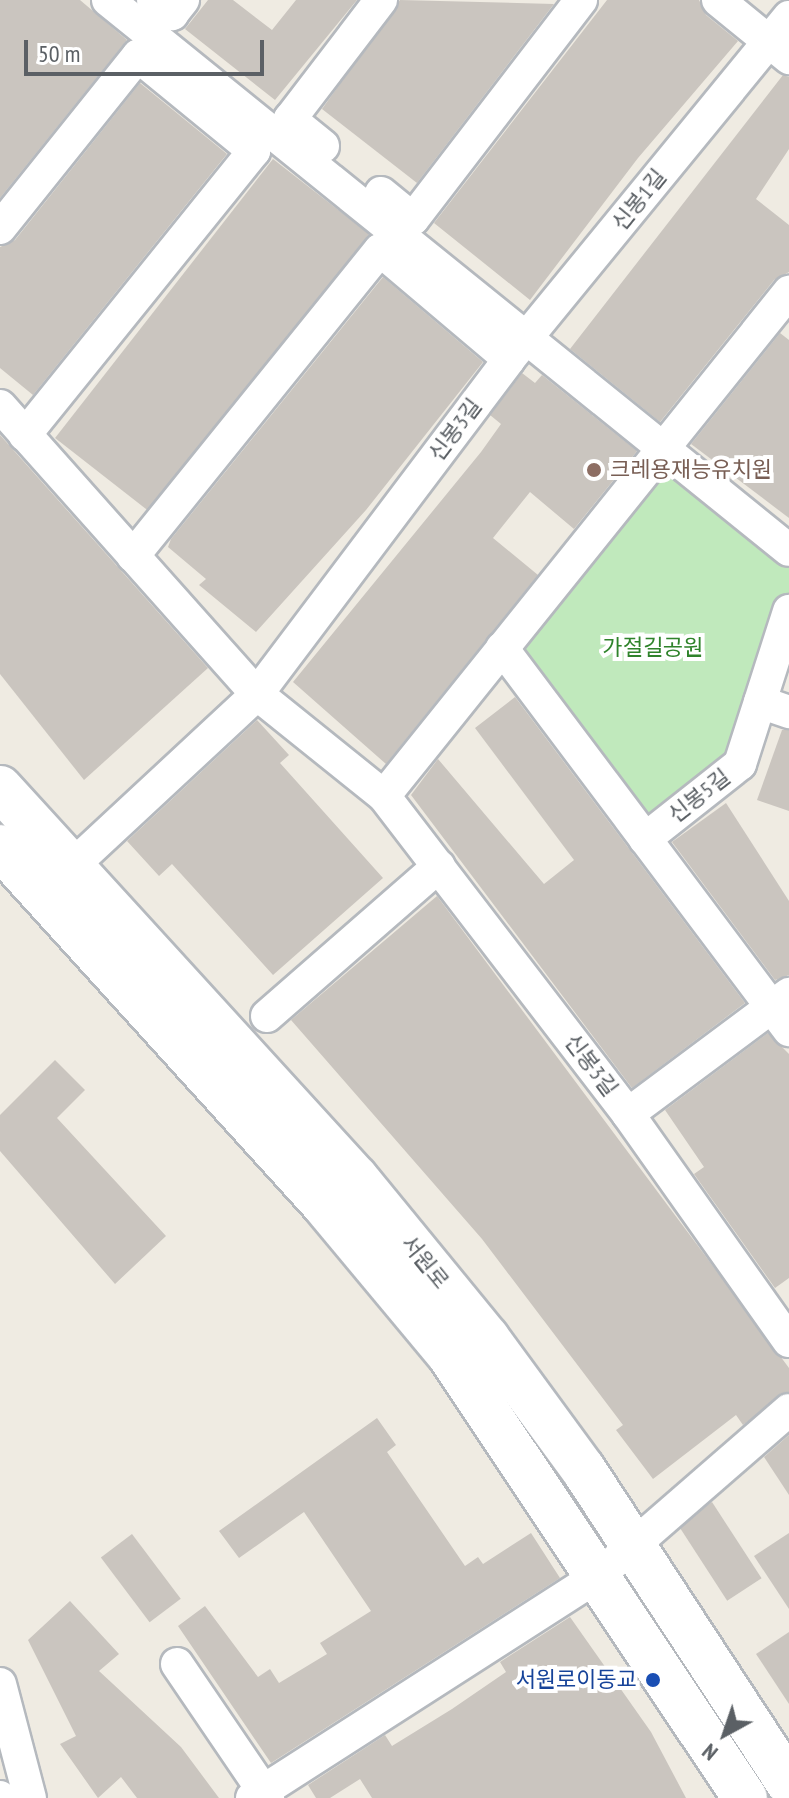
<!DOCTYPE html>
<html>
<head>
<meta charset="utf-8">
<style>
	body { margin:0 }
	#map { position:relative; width:789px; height:1798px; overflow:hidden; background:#efebe2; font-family:"PT Sans Narrow","Noto Sans KR",sans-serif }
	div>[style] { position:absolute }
	.green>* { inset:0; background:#c0e9bc }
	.building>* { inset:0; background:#cac5bf; transform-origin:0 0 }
	.roads { filter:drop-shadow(2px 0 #b5b9be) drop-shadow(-2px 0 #b5b9be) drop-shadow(0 2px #b5b9be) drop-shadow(0 -2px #b5b9be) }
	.street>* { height:32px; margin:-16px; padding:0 16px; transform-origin:16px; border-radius:16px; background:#fff }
	.secondary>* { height:44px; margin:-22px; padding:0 22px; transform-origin:22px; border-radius:22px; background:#fff }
	.dots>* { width:22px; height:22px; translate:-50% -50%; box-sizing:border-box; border:4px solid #fff; border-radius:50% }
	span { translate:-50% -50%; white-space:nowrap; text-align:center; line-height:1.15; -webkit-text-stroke:8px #fff; paint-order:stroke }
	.street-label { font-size:22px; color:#5b6065 }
	.education-label { font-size:22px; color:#785e54 }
	.left { translate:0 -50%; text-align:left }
	.park-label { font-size:22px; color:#2f832b }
	.transit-label { font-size:22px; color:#164399 }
	.right { translate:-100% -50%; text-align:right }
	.north { position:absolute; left:685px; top:1694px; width:80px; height:80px; -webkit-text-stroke:6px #fff; paint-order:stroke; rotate:220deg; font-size:22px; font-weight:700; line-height:32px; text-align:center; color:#5b6065 }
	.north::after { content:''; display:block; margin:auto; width:28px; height:36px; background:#5b6065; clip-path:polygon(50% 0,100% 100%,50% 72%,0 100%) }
	.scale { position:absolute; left:24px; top:40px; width:240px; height:36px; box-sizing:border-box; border:4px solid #5b6065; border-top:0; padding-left:10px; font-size:24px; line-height:28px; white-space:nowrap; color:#5b6065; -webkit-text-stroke:6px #fff; paint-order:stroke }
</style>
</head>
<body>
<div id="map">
	<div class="green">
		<i style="clip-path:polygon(661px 448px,789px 550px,789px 611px,740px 764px,645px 839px,502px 648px)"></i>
	</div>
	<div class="building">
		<i style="clip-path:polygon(0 0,80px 0,127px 40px,0 198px)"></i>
		<i style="clip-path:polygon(208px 0,233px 0,272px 30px,296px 0,357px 0,275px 100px,185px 29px)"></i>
		<i style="clip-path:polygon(400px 0,554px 4px,417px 183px,322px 109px)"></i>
		<i style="clip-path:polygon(607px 0,699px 0,706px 15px,738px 41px,638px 158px,530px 300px,434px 223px)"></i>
		<i style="clip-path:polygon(783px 75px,789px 77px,789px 149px,756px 199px,789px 225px,789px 272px,774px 280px,660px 422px,570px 349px)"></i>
		<i style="clip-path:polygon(140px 83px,227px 154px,33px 395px,0 368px,0 247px,15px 240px)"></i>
		<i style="left:273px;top:159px;width:122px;height:354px;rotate:38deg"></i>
		<i style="clip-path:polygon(383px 277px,483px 362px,366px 510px,256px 632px,199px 585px,206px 579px,168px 547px,171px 539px)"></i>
		<i style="clip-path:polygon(780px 333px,789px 340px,789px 518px,691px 444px)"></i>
		<i style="clip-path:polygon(522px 373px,535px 383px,542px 375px,637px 451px,574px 529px,530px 492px,493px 538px,538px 575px,386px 764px,293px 682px,481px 452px,501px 424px,490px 415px)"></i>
		<i style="clip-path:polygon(0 435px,208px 668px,84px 780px,0 674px)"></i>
		<i style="clip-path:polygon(515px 697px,745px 1003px,632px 1088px,411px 795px,438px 759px,544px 884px,574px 860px,475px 728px)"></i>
		<i style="clip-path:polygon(257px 720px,289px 755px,280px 763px,383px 878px,273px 975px,172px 864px,159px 876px,127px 841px)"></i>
		<i style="clip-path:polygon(782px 730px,789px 730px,789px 811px,757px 800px)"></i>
		<i style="clip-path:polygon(726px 803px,789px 901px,789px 975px,775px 980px,672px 842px)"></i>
		<i style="clip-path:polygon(437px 896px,789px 1368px,789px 1392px,743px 1425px,736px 1415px,653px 1479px,616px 1430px,623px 1425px,482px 1239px,291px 1020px)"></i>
		<i style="clip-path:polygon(768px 1033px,789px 1054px,789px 1278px,775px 1288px,694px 1174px,704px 1167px,665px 1110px)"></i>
		<i style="clip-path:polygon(55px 1060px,85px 1090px,57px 1118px,166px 1236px,115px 1284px,0 1151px,0 1115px)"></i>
		<i style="clip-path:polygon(377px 1418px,396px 1445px,387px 1452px,465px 1566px,478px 1557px,483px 1564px,531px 1533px,560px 1578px,271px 1763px,178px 1626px,205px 1606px,258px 1677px,270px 1669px,279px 1683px,327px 1654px,320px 1643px,371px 1611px,304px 1512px,239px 1558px,219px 1531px)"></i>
		<i style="clip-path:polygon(789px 1435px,789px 1495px,764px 1457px)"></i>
		<i style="left:712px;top:1502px;width:91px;height:41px;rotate:57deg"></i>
		<i style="clip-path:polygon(789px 1533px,789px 1609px,754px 1556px)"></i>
		<i style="left:132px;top:1534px;width:81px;height:39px;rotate:53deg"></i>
		<i style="clip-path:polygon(70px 1601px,119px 1654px,99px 1671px,181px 1747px,219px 1798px,137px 1798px,121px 1777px,98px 1798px,60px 1744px,76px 1736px,28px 1640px)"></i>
		<i style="clip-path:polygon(570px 1617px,651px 1732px,686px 1798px,372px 1798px,360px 1779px,330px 1798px,316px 1798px,308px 1785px,385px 1735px,392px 1746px,452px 1709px,506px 1672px,500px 1662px)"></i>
		<i style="clip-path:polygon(789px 1632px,789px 1704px,756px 1654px)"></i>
	</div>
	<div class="roads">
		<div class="street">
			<i style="left:108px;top:0;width:875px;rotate:38.93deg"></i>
			<i style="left:153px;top:0;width:24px;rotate:36deg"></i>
			<i style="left:172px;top:14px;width:18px;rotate:-52deg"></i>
			<i style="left:718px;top:0;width:92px;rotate:39.2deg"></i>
			<i style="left:323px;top:146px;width:43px;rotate:-140.7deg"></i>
			<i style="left:290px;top:119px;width:150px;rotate:-52.6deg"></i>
			<i style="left:381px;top:193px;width:41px;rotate:39.1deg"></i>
			<i style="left:413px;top:219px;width:276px;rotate:-52.5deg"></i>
			<i style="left:0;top:228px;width:221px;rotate:-51.3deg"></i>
			<i style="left:138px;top:56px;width:150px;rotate:39.3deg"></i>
			<i style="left:254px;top:151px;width:365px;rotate:128.9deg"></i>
			<i style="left:0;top:406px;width:386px;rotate:48.3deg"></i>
			<i style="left:257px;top:694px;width:163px;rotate:38.8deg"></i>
			<i style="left:384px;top:796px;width:401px;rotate:52.5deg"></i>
			<i style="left:628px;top:1114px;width:278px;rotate:54.7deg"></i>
			<i style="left:133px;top:556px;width:393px;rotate:-51.1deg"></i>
			<i style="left:380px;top:250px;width:169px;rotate:40.2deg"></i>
			<i style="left:502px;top:648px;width:478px;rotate:53.1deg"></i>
			<i style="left:760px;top:702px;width:31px;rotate:19deg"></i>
			<i style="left:384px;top:796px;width:647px;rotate:-51.22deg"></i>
			<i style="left:645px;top:839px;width:121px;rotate:-38.3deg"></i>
			<i style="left:740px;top:764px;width:161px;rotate:-72.2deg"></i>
			<i style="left:56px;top:881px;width:275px;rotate:-42.9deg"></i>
			<i style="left:257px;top:694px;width:419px;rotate:-53deg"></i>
			<i style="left:509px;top:359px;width:442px;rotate:-50.7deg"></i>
			<i style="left:267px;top:1016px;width:228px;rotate:-41.1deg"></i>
			<i style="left:628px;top:1114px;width:201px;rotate:-36.7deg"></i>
			<i style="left:177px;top:1664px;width:162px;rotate:55.8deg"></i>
			<i style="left:0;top:1684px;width:118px;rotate:75.3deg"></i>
			<i style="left:0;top:1797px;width:1px;rotate:45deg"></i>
			<i style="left:252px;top:1798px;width:411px;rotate:-32.7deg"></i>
			<i style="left:598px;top:1576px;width:253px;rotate:-41deg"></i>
		</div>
		<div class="secondary">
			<i style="left:0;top:788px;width:528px;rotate:47.61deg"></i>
			<i style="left:356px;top:1178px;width:207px;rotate:50.7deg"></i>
			<i style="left:487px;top:1338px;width:162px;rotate:53.8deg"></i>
			<i style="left:583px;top:1469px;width:376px;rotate:56.8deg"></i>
			<i style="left:0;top:847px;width:487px;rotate:47.8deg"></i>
			<i style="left:327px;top:1208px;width:189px;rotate:50.2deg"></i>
			<i style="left:448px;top:1353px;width:535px;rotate:56.28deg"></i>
		</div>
	</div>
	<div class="dots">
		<i style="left:594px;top:470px;background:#8d6e63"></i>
		<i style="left:653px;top:1680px;background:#1a4fb4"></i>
	</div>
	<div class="street-label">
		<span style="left:639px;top:200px;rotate:-51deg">신봉1길</span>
		<span style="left:455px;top:430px;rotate:-53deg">신봉3길</span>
		<span style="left:699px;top:796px;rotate:-38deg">신봉5길</span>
		<span style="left:591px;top:1065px;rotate:53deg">신봉3길</span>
		<span style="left:425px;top:1262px;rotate:51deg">서원로</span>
	</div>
	<div class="education-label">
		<span class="left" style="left:610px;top:470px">크레용재능유치원</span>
	</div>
	<div class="park-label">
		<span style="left:653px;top:648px">가절길공원</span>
	</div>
	<div class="transit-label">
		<span class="right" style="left:637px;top:1680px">서원로이동교</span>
	</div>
	<div class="north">N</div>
	<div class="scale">50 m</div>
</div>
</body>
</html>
